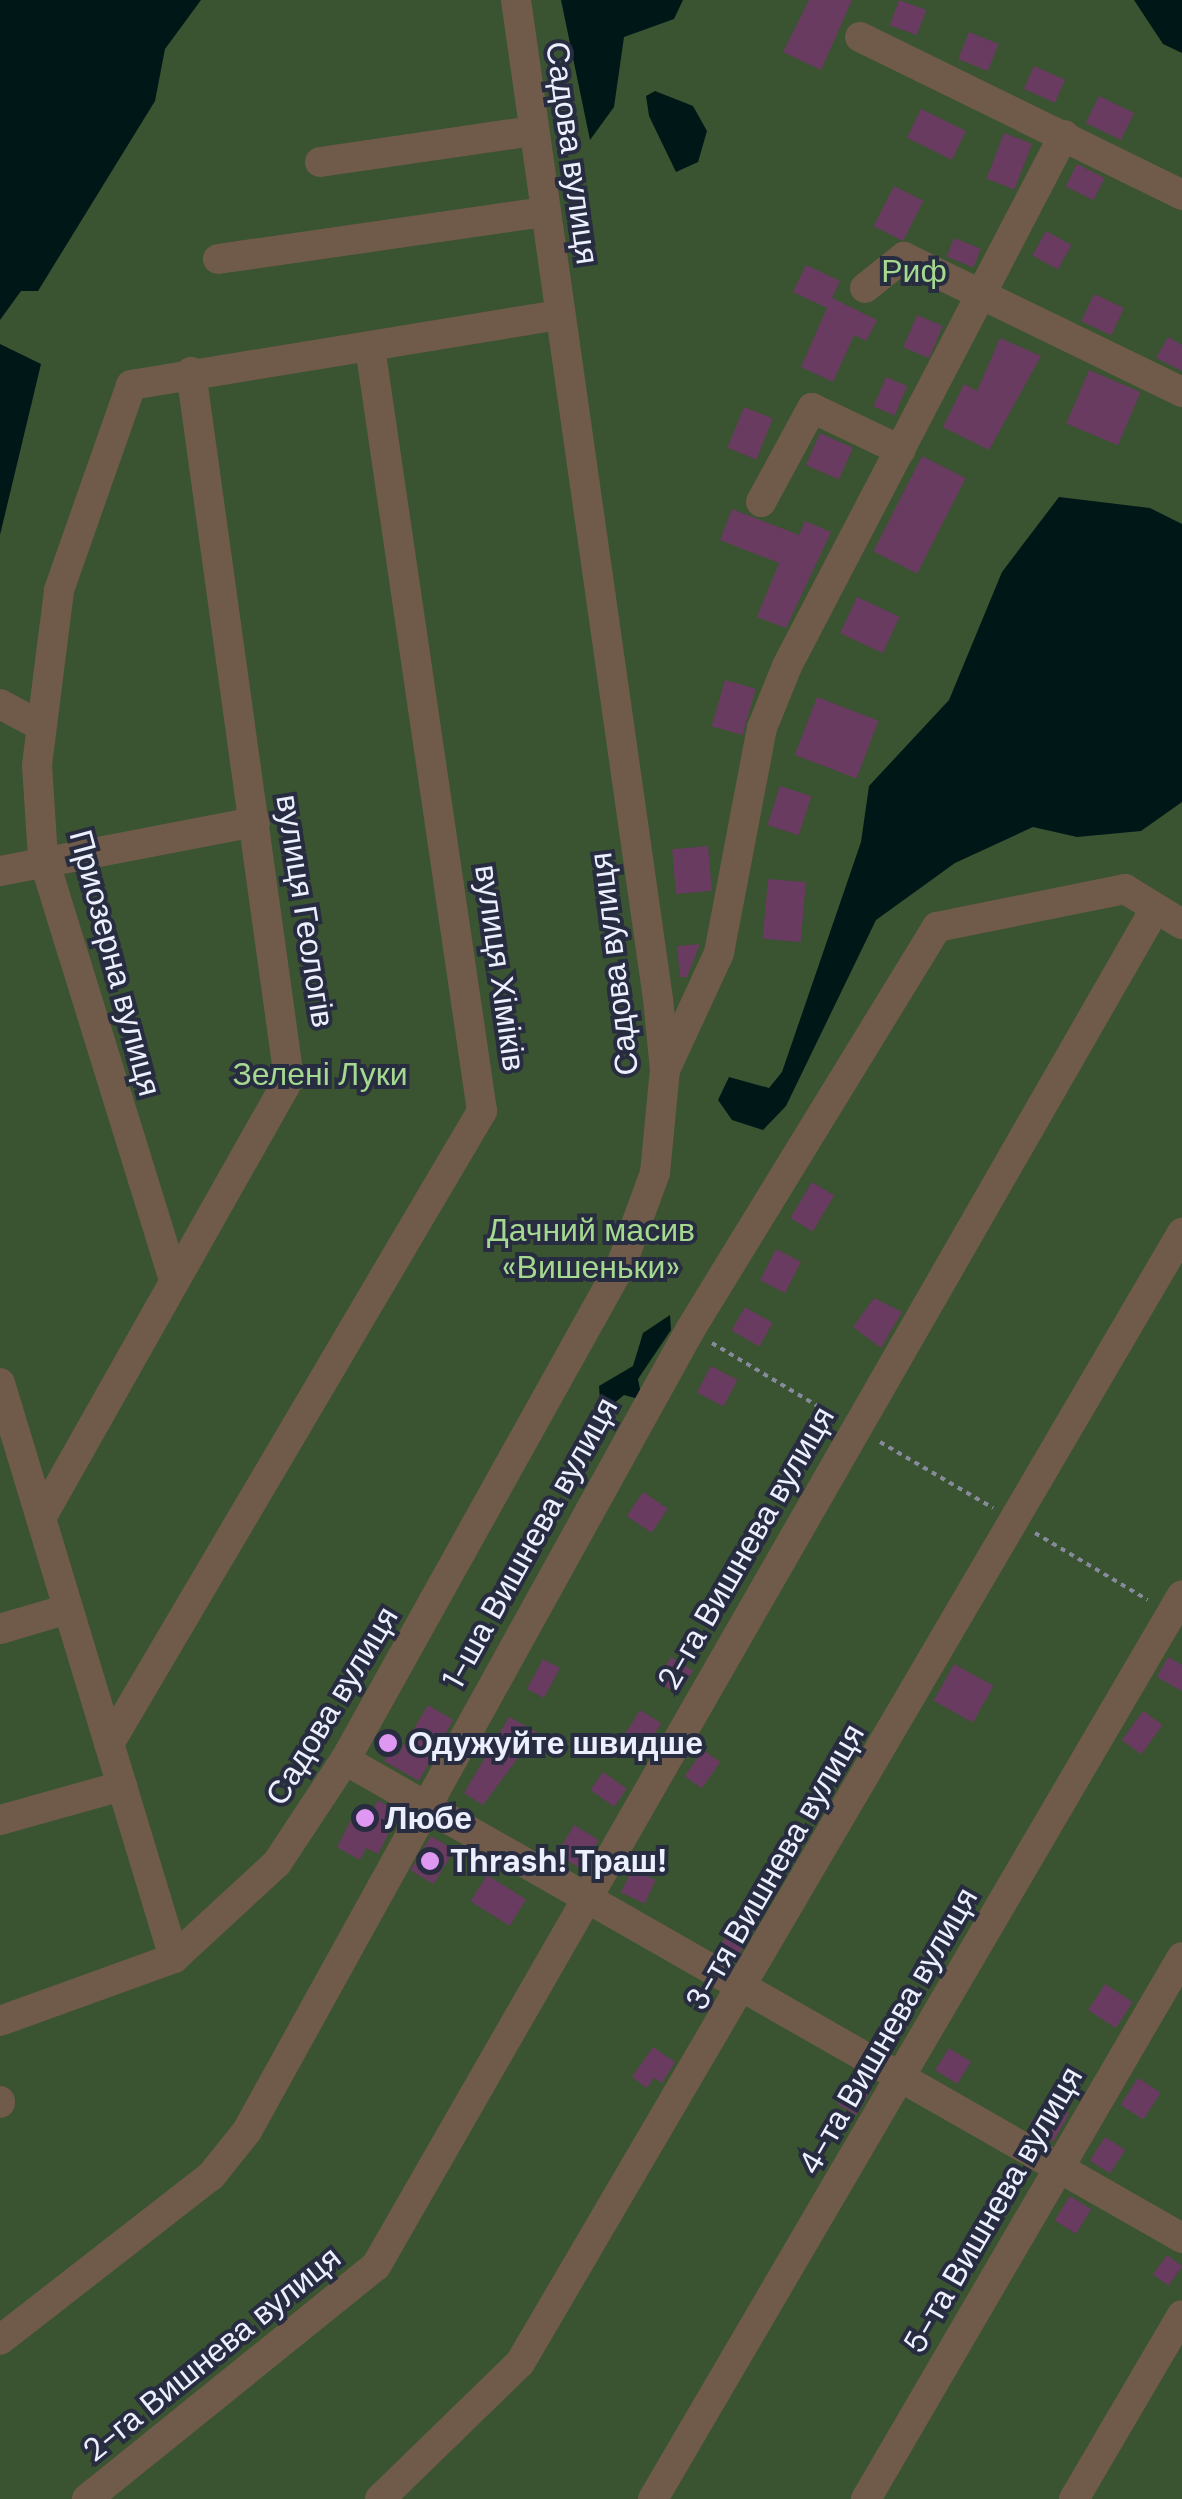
<!DOCTYPE html>
<html>
<head>
<meta charset="utf-8">
<style>
	body { margin:0 }
	#map { position:relative; width:1182px; height:2499px; overflow:hidden; background:#282c40; font-family:"DM Sans",sans-serif }
	div>[style] { position:absolute }
	.green>* { inset:0; background:#3a5331; transform-origin:0 0 }
	.water>* { inset:0; background:#001718 }
	.building>* { inset:0; background:#693b60; transform-origin:0 0 }
	.path>* { height:4px; margin-top:-2px; transform-origin:0; background:repeating-linear-gradient(90deg,#868a9b 0 5px,transparent 0 10px) }
	.minor>* { height:30px; margin:-15px; padding:0 15px; transform-origin:15px; border-radius:15px; background:#705b4a }
	.dots>* { width:28px; height:28px; translate:-50% -50%; box-sizing:border-box; border:5px solid #282c40; border-radius:50% }
	span { translate:-50% -50%; white-space:nowrap; text-align:center; line-height:1.15; -webkit-text-stroke:8px #282c40; paint-order:stroke }
	.street-label { font-size:32px; color:#eceffd }
	.park-label { font-size:32px; color:#a4d98f }
	.poi-label { font-size:32px; color:#eceffd; font-weight:700 }
	.left { translate:0 -50%; text-align:left }
</style>
</head>
<body>
<div id="map">
	<div class="green">
		<i style="left:0;top:0;width:1182px;height:2499px"></i>
	</div>
	<div class="water">
		<i style="clip-path:polygon(0 0,201px 0,165px 49px,155px 101px,38px 291px,21px 291px,0 320px)"></i>
		<i style="clip-path:polygon(561px 0,683px 0,674px 19px,624px 37px,614px 107px,590px 140px)"></i>
		<i style="clip-path:polygon(1134px 0,1182px 0,1182px 53px,1163px 44px)"></i>
		<i style="clip-path:polygon(655px 91px,693px 106px,707px 131px,698px 162px,676px 172px,649px 116px,646px 96px)"></i>
		<i style="clip-path:polygon(0 344px,41px 364px,0 535px)"></i>
		<i style="clip-path:polygon(1059px 497px,1150px 508px,1182px 524px,1182px 802px,1141px 831px,1077px 837px,1033px 827px,955px 863px,876px 920px,786px 1106px,763px 1130px,732px 1120px,718px 1100px,729px 1077px,769px 1088px,782px 1072px,861px 842px,869px 786px,949px 700px,1002px 572px)"></i>
		<i style="clip-path:polygon(670px 1315px,671px 1330px,638px 1379px,642px 1400px,624px 1395px,601px 1414px,599px 1386px,633px 1366px,643px 1333px)"></i>
	</div>
	<div class="building">
		<i style="clip-path:polygon(809px 0,852px 0,821px 70px,783px 52px)"></i>
		<i style="left:899px;top:0;width:29px;height:27px;rotate:20deg"></i>
		<i style="left:969px;top:32px;width:32px;height:29px;rotate:22deg"></i>
		<i style="left:1034px;top:66px;width:34px;height:25px;rotate:24deg"></i>
		<i style="left:1099px;top:96px;width:39px;height:30px;rotate:26deg"></i>
		<i style="left:921px;top:109px;width:50px;height:32px;rotate:26deg"></i>
		<i style="left:1004px;top:133px;width:30px;height:49px;rotate:21deg"></i>
		<i style="left:1077px;top:164px;width:31px;height:25px;rotate:27deg"></i>
		<i style="left:894px;top:186px;width:33px;height:45px;rotate:27deg"></i>
		<i style="left:1046px;top:231px;width:29px;height:28px;rotate:29deg"></i>
		<i style="left:954px;top:238px;width:29px;height:20px;rotate:22deg"></i>
		<i style="clip-path:polygon(806px 265px,840px 281px,832px 298px,877px 320px,866px 341px,854px 335px,833px 382px,801px 367px,827px 308px,793px 292px)"></i>
		<i style="left:1094px;top:294px;width:33px;height:30px;rotate:25deg"></i>
		<i style="left:917px;top:315px;width:28px;height:35px;rotate:23deg"></i>
		<i style="clip-path:polygon(1168px 337px,1182px 345px,1182px 371px,1156px 358px)"></i>
		<i style="clip-path:polygon(1000px 338px,1041px 356px,989px 450px,943px 427px,964px 384px,977px 391px)"></i>
		<i style="left:1089px;top:370px;width:56px;height:58px;rotate:23deg"></i>
		<i style="left:886px;top:377px;width:23px;height:32px;rotate:23deg"></i>
		<i style="left:744px;top:407px;width:31px;height:44px;rotate:22deg"></i>
		<i style="left:820px;top:433px;width:36px;height:35px;rotate:24deg"></i>
		<i style="left:922px;top:456px;width:49px;height:107px;rotate:27deg"></i>
		<i style="clip-path:polygon(732px 509px,799px 535px,805px 521px,831px 532px,786px 628px,757px 617px,779px 563px,720px 540px)"></i>
		<i style="left:857px;top:597px;width:47px;height:40px;rotate:25deg"></i>
		<i style="left:725px;top:680px;width:32px;height:48px;rotate:16deg"></i>
		<i style="left:817px;top:697px;width:66px;height:62px;rotate:21deg"></i>
		<i style="left:780px;top:786px;width:33px;height:41px;rotate:18deg"></i>
		<i style="left:708px;top:846px;width:45px;height:36px;rotate:85deg"></i>
		<i style="left:768px;top:879px;width:38px;height:60px;rotate:5deg"></i>
		<i style="clip-path:polygon(700px 944px,687px 977px,680px 977px,677px 946px)"></i>
		<i style="left:812px;top:1182px;width:26px;height:42px;rotate:31deg"></i>
		<i style="left:776px;top:1249px;width:28px;height:35px;rotate:27deg"></i>
		<i style="clip-path:polygon(874px 1298px,902px 1312px,881px 1348px,853px 1327px)"></i>
		<i style="left:745px;top:1307px;width:32px;height:27px;rotate:30deg"></i>
		<i style="left:711px;top:1366px;width:30px;height:30px;rotate:28deg"></i>
		<i style="left:643px;top:1492px;width:30px;height:29px;rotate:34deg"></i>
		<i style="left:671px;top:1657px;width:26px;height:28px;rotate:32deg"></i>
		<i style="clip-path:polygon(1168px 1657px,1182px 1665px,1182px 1691px,1157px 1677px)"></i>
		<i style="left:543px;top:1659px;width:19px;height:34px;rotate:28deg"></i>
		<i style="left:954px;top:1664px;width:45px;height:42px;rotate:29deg"></i>
		<i style="clip-path:polygon(428px 1705px,453px 1720px,419px 1781px,384px 1761px,390px 1750px,398px 1755px)"></i>
		<i style="left:640px;top:1710px;width:25px;height:35px;rotate:32deg"></i>
		<i style="left:1143px;top:1711px;width:24px;height:36px;rotate:36deg"></i>
		<i style="clip-path:polygon(509px 1717px,537px 1732px,483px 1805px,464px 1793px)"></i>
		<i style="left:703px;top:1750px;width:21px;height:32px;rotate:35deg"></i>
		<i style="left:603px;top:1772px;width:29px;height:22px;rotate:35deg"></i>
		<i style="clip-path:polygon(378px 1800px,399px 1813px,378px 1854px,366px 1848px,360px 1860px,337px 1847px,352px 1818px,365px 1825px)"></i>
		<i style="left:574px;top:1825px;width:29px;height:34px;rotate:31deg"></i>
		<i style="left:431px;top:1836px;width:27px;height:40px;rotate:31deg"></i>
		<i style="left:632px;top:1869px;width:26px;height:26px;rotate:25deg"></i>
		<i style="left:487px;top:1875px;width:46px;height:31px;rotate:32deg"></i>
		<i style="left:732px;top:1924px;width:20px;height:29px;rotate:27deg"></i>
		<i style="left:1105px;top:1984px;width:33px;height:31px;rotate:33deg"></i>
		<i style="left:891px;top:2008px;width:23px;height:34px;rotate:31deg"></i>
		<i style="clip-path:polygon(653px 2047px,675px 2062px,662px 2083px,654px 2078px,647px 2088px,632px 2077px)"></i>
		<i style="left:949px;top:2048px;width:26px;height:26px;rotate:32deg"></i>
		<i style="left:1138px;top:2078px;width:27px;height:32px;rotate:33deg"></i>
		<i style="left:852px;top:2079px;width:22px;height:29px;rotate:30deg"></i>
		<i style="clip-path:polygon(1049px 2099px,1069px 2114px,1053px 2142px,1029px 2124px)"></i>
		<i style="left:1105px;top:2137px;width:24px;height:28px;rotate:33deg"></i>
		<i style="left:1070px;top:2196px;width:25px;height:29px;rotate:32deg"></i>
		<i style="left:1167px;top:2255px;width:19px;height:24px;rotate:36deg"></i>
	</div>
	<div class="path">
		<i style="left:712px;top:1343px;width:141px;rotate:30.8deg"></i>
		<i style="left:880px;top:1442px;width:131px;rotate:30.3deg"></i>
		<i style="left:1035px;top:1533px;width:131px;rotate:30.7deg"></i>
	</div>
	<div class="minor">
		<i style="left:860px;top:37px;width:359px;rotate:26.1deg"></i>
		<i style="left:320px;top:162px;width:214px;rotate:-8.3deg"></i>
		<i style="left:218px;top:259px;width:329px;rotate:-8.2deg"></i>
		<i style="left:865px;top:288px;width:50px;rotate:-38.5deg"></i>
		<i style="left:904px;top:257px;width:309px;rotate:25.9deg"></i>
		<i style="left:761px;top:502px;width:107px;rotate:-61.5deg"></i>
		<i style="left:812px;top:408px;width:98px;rotate:25.5deg"></i>
		<i style="left:0;top:704px;width:44px;rotate:28.3deg"></i>
		<i style="left:0;top:871px;width:260px;rotate:-10.9deg"></i>
		<i style="left:665px;top:1070px;width:129px;rotate:-65.2deg"></i>
		<i style="left:719px;top:953px;width:229px;rotate:-79.2deg"></i>
		<i style="left:762px;top:728px;width:67px;rotate:-68deg"></i>
		<i style="left:787px;top:666px;width:599px;rotate:-62.45deg"></i>
		<i style="left:174px;top:1280px;width:442px;rotate:-107.2deg"></i>
		<i style="left:43px;top:858px;width:93px;rotate:-93.7deg"></i>
		<i style="left:37px;top:765px;width:176px;rotate:-82.8deg"></i>
		<i style="left:59px;top:590px;width:217px;rotate:-70.6deg"></i>
		<i style="left:131px;top:385px;width:435px;rotate:-9.3deg"></i>
		<i style="left:0;top:1383px;width:601px;rotate:73.16deg"></i>
		<i style="left:41px;top:1518px;width:504px;rotate:-60.54deg"></i>
		<i style="left:289px;top:1079px;width:714px;rotate:-97.89deg"></i>
		<i style="left:0;top:1629px;width:71px;rotate:-16.4deg"></i>
		<i style="left:109px;top:1744px;width:735px;rotate:-59.49deg"></i>
		<i style="left:482px;top:1111px;width:772px;rotate:-98.34deg"></i>
		<i style="left:345px;top:1760px;width:964px;rotate:29.73deg"></i>
		<i style="left:0;top:1820px;width:127px;rotate:-15.6deg"></i>
		<i style="left:0;top:2021px;width:185px;rotate:-19.9deg"></i>
		<i style="left:174px;top:1958px;width:140px;rotate:-42.7deg"></i>
		<i style="left:277px;top:1863px;width:123px;rotate:-56.6deg"></i>
		<i style="left:345px;top:1760px;width:569px;rotate:-60.87deg"></i>
		<i style="left:622px;top:1263px;width:96px;rotate:-69.9deg"></i>
		<i style="left:655px;top:1173px;width:103px;rotate:-84.5deg"></i>
		<i style="left:665px;top:1070px;width:71px;rotate:-95.6deg"></i>
		<i style="left:658px;top:999px;width:1009px;rotate:-98.09deg"></i>
		<i style="left:0;top:2101px;width:2px;rotate:90deg"></i>
		<i style="left:0;top:2340px;width:267px;rotate:-37.9deg"></i>
		<i style="left:211px;top:2176px;width:58px;rotate:-51.3deg"></i>
		<i style="left:247px;top:2131px;width:915px;rotate:-61.05deg"></i>
		<i style="left:690px;top:1330px;width:473px;rotate:-58.5deg"></i>
		<i style="left:937px;top:927px;width:192px;rotate:-11.4deg"></i>
		<i style="left:1125px;top:889px;width:67px;rotate:31.6deg"></i>
		<i style="left:87px;top:2499px;width:371px;rotate:-38.9deg"></i>
		<i style="left:376px;top:2266px;width:1565px;rotate:-60.14deg"></i>
		<i style="left:380px;top:2499px;width:195px;rotate:-44.2deg"></i>
		<i style="left:520px;top:2363px;width:1310px;rotate:-59.64deg"></i>
		<i style="left:653px;top:2499px;width:1047px;rotate:-59.66deg"></i>
		<i style="left:866px;top:2499px;width:627px;rotate:-59.76deg"></i>
		<i style="left:1074px;top:2499px;width:213px;rotate:-59.6deg"></i>
	</div>
	<div class="dots">
		<i style="left:388px;top:1743px;background:#df98f1"></i>
		<i style="left:365px;top:1818px;background:#df98f1"></i>
		<i style="left:430px;top:1861px;background:#df98f1"></i>
	</div>
	<div class="street-label">
		<span style="left:572px;top:153px;rotate:82deg">Садова вулиця</span>
		<span style="left:305px;top:911px;rotate:81deg">вулиця Геологів</span>
		<span style="left:115px;top:963px;rotate:75deg">Приозерна вулиця</span>
		<span style="left:614px;top:964px;rotate:-97deg">Садова вулиця</span>
		<span style="left:500px;top:968px;rotate:82deg">вулиця Хіміків</span>
		<span style="left:530px;top:1543px;rotate:-61deg">1-ша Вишнева вулиця</span>
		<span style="left:746px;top:1548px;rotate:-60deg">2-га Вишнева вулиця</span>
		<span style="left:332px;top:1706px;rotate:-59deg">Садова вулиця</span>
		<span style="left:775px;top:1867px;rotate:-60deg">3-тя Вишнева вулиця</span>
		<span style="left:888px;top:2031px;rotate:-60deg">4-та Вишнева вулиця</span>
		<span style="left:993px;top:2210px;rotate:-60deg">5-та Вишнева вулиця</span>
		<span style="left:212px;top:2354px;rotate:-39deg">2-га Вишнева вулиця</span>
	</div>
	<div class="park-label">
		<span style="left:914px;top:271px">Риф</span>
		<span style="left:320px;top:1074px">Зелені Луки</span>
		<span style="left:591px;top:1249px">Дачний масив<br>«Вишеньки»</span>
	</div>
	<div class="poi-label">
		<span class="left" style="left:408px;top:1743px">Одужуйте швидше</span>
		<span class="left" style="left:385px;top:1818px">Любе</span>
		<span class="left" style="left:450px;top:1861px">Thrash! Траш!</span>
	</div>
</div>
</body>
</html>
